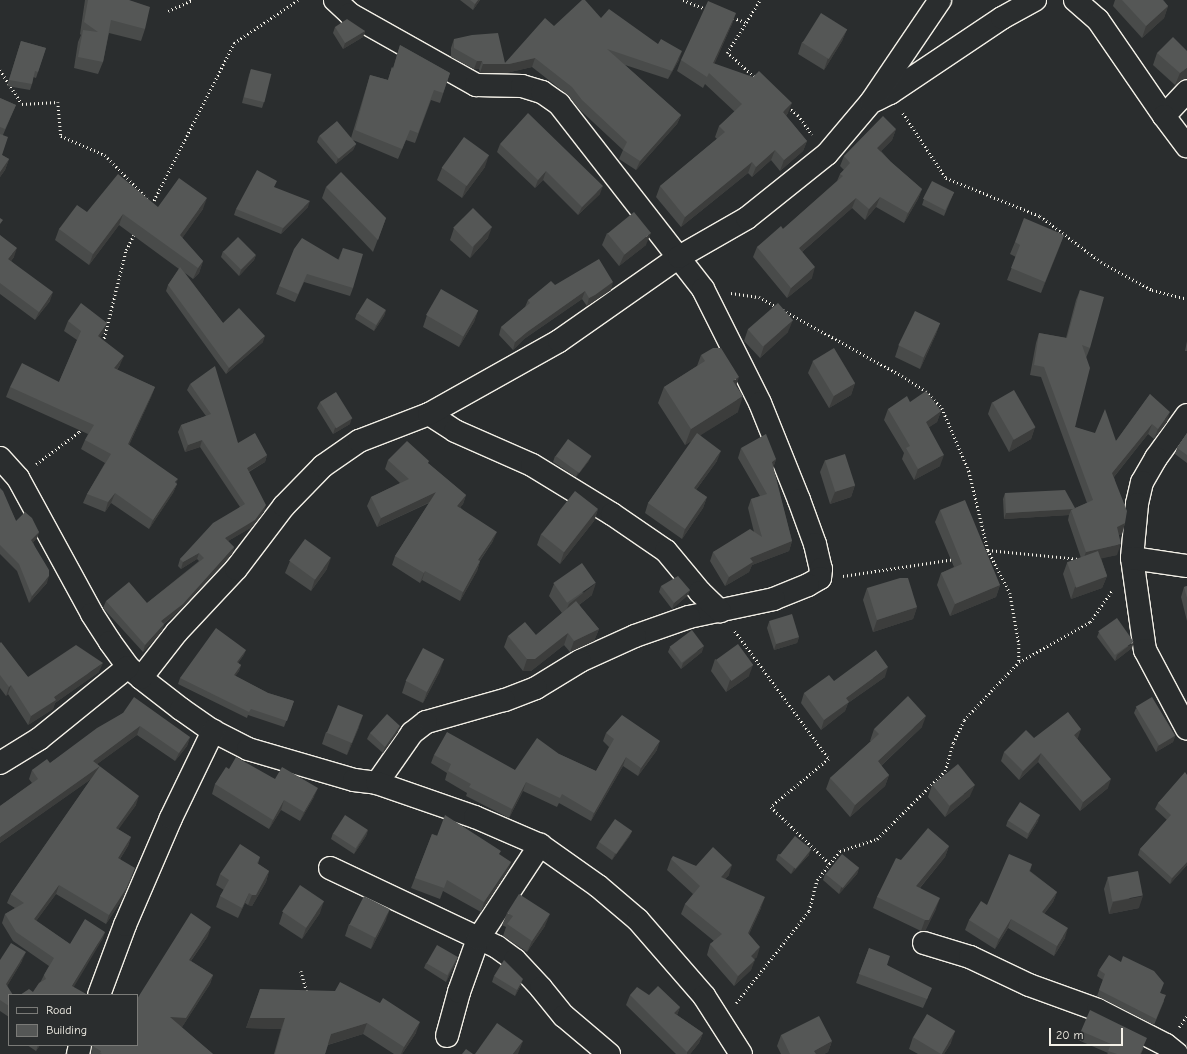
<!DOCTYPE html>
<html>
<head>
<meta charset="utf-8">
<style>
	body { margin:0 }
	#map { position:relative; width:1187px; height:1054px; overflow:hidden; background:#2a2d2e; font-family:"Comic Neue",sans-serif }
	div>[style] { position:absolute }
	.path>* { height:2.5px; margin-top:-1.25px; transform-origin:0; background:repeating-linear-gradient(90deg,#f4f1e8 0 1px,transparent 0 4px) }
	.roads { filter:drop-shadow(1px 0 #f4f1e8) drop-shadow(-1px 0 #f4f1e8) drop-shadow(0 1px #f4f1e8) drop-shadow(0 -1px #f4f1e8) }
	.street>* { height:22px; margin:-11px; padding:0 11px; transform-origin:11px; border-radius:11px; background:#2a2d2e }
	.wall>* { inset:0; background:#494b4a }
	.shaded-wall>* { inset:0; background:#3c3d3c }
	.building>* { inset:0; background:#555756; transform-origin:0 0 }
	span { translate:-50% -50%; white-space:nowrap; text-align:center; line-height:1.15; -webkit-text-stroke:4px #2a2d2e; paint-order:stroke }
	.legend { position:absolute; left:8px; top:994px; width:130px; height:52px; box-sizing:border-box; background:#2a2d2e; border:1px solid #7b7b78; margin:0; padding:5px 7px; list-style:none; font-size:12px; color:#f4f1e8 }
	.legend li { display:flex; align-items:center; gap:8px; height:20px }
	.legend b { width:20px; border:1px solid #7b7b78 }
	.scale { position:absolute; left:1049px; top:1028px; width:74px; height:18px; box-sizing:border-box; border:2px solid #f4f1e8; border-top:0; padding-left:5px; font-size:12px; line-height:14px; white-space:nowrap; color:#f4f1e8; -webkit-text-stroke:3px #2a2d2e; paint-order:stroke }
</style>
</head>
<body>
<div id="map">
	<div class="path">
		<i style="left:683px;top:0;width:26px;rotate:21deg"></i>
		<i style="left:168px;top:11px;width:27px;rotate:-24deg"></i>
		<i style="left:733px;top:18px;width:14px;rotate:17deg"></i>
		<i style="left:0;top:70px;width:40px;rotate:57.1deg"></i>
		<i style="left:22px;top:104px;width:36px;rotate:-3deg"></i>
		<i style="left:58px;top:102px;width:34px;rotate:85deg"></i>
		<i style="left:61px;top:136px;width:48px;rotate:23.4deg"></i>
		<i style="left:105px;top:155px;width:62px;rotate:45.7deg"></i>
		<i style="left:754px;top:77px;width:36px;rotate:-138deg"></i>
		<i style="left:727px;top:53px;width:62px;rotate:-58.1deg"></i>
		<i style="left:788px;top:107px;width:13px;rotate:39deg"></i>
		<i style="left:798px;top:115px;width:24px;rotate:54deg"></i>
		<i style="left:903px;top:113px;width:78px;rotate:56.5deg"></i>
		<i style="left:946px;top:178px;width:101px;rotate:22deg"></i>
		<i style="left:1040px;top:216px;width:76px;rotate:37deg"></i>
		<i style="left:1101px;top:262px;width:58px;rotate:28.8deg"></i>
		<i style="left:1152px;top:290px;width:36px;rotate:14deg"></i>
		<i style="left:152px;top:204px;width:181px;rotate:-63deg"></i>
		<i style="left:234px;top:43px;width:77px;rotate:-33.9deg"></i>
		<i style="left:731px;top:293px;width:28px;rotate:8deg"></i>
		<i style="left:759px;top:297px;width:21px;rotate:29deg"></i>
		<i style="left:783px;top:310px;width:136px;rotate:29deg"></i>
		<i style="left:902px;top:376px;width:28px;rotate:32deg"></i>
		<i style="left:926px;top:391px;width:23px;rotate:47deg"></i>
		<i style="left:942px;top:408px;width:69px;rotate:66.8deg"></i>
		<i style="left:969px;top:471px;width:81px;rotate:76.5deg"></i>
		<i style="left:988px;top:550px;width:48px;rotate:62.9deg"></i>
		<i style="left:1010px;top:593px;width:52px;rotate:80deg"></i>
		<i style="left:1019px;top:644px;width:18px;rotate:90deg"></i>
		<i style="left:103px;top:342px;width:95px;rotate:-76deg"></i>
		<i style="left:126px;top:250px;width:18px;rotate:-63deg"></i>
		<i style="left:36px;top:464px;width:54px;rotate:-36.7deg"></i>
		<i style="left:79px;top:432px;width:4px;rotate:-63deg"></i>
		<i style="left:983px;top:552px;width:5px;rotate:-22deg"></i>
		<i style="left:988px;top:550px;width:91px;rotate:5.6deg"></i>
		<i style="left:843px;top:576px;width:113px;rotate:-8.6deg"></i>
		<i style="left:735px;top:631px;width:159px;rotate:53.7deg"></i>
		<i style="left:829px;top:759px;width:75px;rotate:140.4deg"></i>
		<i style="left:771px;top:807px;width:82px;rotate:44deg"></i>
		<i style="left:301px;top:971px;width:22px;rotate:74deg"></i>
		<i style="left:736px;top:1003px;width:117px;rotate:-51.6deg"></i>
		<i style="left:809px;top:911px;width:32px;rotate:-76deg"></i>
		<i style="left:817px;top:880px;width:37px;rotate:-52deg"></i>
		<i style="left:840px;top:851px;width:39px;rotate:-18deg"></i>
		<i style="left:877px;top:839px;width:96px;rotate:-45deg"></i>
		<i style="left:945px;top:771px;width:29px;rotate:-74deg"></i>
		<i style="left:953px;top:743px;width:25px;rotate:-64deg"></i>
		<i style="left:964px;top:720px;width:40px;rotate:-47deg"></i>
		<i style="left:991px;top:691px;width:40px;rotate:-46deg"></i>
		<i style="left:1019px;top:662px;width:81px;rotate:-29.4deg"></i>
		<i style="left:1090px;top:622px;width:39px;rotate:-55deg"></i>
		<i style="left:1179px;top:1027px;width:14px;rotate:-54deg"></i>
	</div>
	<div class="roads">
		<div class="street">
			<i style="left:335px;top:0;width:21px;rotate:43deg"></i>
			<i style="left:350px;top:14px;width:145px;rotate:29.4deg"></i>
			<i style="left:476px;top:85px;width:46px;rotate:1.2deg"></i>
			<i style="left:522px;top:86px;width:21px;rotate:17deg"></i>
			<i style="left:542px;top:92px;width:21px;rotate:35deg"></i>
			<i style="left:559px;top:104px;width:234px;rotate:52.1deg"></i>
			<i style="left:703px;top:289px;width:127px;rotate:63.4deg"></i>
			<i style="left:760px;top:403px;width:105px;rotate:68.1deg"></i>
			<i style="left:799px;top:500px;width:47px;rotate:70deg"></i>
			<i style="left:815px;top:544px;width:26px;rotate:77deg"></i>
			<i style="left:821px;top:569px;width:9px;rotate:96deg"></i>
			<i style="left:820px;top:578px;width:14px;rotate:150deg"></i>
			<i style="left:808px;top:585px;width:37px;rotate:158deg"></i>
			<i style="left:774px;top:599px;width:87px;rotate:168deg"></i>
			<i style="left:689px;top:617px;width:57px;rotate:160.6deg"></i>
			<i style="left:635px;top:636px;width:60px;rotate:155.6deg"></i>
			<i style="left:580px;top:661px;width:52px;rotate:148.5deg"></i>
			<i style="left:536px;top:688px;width:34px;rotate:159deg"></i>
			<i style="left:504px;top:700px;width:81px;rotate:164.2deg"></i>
			<i style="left:426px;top:722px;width:18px;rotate:142deg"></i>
			<i style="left:412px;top:733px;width:61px;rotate:125deg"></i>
			<i style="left:1075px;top:0;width:30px;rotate:41deg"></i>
			<i style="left:1098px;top:20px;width:116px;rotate:55.5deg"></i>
			<i style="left:1164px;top:116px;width:34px;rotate:-47deg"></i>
			<i style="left:876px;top:100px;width:16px;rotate:-27deg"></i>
			<i style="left:890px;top:93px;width:135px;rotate:-33.8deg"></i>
			<i style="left:1002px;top:18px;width:38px;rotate:-29deg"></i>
			<i style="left:1164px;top:116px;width:38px;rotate:53deg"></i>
			<i style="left:429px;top:414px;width:31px;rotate:33deg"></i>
			<i style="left:455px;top:431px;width:84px;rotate:23.8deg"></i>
			<i style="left:532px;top:465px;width:94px;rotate:31.5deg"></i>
			<i style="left:612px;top:514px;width:65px;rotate:34.4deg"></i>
			<i style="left:666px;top:551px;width:53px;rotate:50.3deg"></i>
			<i style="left:700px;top:592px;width:28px;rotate:44deg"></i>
			<i style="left:1187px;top:415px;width:53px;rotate:125.8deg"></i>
			<i style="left:1156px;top:458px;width:28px;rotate:120deg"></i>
			<i style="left:1142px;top:482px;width:23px;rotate:103deg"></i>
			<i style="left:1137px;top:504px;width:54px;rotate:95.3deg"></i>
			<i style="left:1132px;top:558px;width:93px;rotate:82deg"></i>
			<i style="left:1145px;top:650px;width:89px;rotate:62deg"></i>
			<i style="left:0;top:458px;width:27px;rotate:48deg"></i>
			<i style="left:18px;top:478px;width:155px;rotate:61.4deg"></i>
			<i style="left:92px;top:614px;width:33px;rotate:57deg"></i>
			<i style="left:110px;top:642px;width:31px;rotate:54deg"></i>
			<i style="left:128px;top:667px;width:17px;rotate:40deg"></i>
			<i style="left:141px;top:678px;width:51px;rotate:37.8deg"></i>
			<i style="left:181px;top:709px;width:39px;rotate:35deg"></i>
			<i style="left:213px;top:731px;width:39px;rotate:27deg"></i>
			<i style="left:248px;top:749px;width:110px;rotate:16.3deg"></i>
			<i style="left:354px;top:780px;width:23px;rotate:7deg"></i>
			<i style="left:377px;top:783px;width:104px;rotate:19.1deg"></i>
			<i style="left:475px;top:817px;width:71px;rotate:23.3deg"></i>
			<i style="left:540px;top:845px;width:71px;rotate:35.3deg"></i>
			<i style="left:598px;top:886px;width:52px;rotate:40.4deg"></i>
			<i style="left:638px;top:920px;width:101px;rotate:49deg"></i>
			<i style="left:704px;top:996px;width:69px;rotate:57.5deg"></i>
			<i style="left:1132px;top:558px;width:56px;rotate:8.3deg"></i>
			<i style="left:141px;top:678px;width:58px;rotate:-52deg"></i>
			<i style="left:177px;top:632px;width:86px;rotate:-46.9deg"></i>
			<i style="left:236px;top:569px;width:79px;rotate:-52.7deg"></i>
			<i style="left:284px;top:506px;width:56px;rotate:-45.7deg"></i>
			<i style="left:323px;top:466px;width:44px;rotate:-34.8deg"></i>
			<i style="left:359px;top:441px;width:75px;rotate:-21.1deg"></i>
			<i style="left:429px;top:414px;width:149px;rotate:-29.3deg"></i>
			<i style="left:559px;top:341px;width:146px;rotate:-35deg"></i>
			<i style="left:679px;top:257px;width:78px;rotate:-29.8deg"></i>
			<i style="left:747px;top:218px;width:102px;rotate:-38.7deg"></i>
			<i style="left:827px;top:154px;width:68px;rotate:-49.8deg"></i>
			<i style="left:871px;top:102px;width:123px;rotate:-55.9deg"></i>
			<i style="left:0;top:763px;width:46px;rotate:-31.6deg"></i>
			<i style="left:39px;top:739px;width:114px;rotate:-39deg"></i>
			<i style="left:330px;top:868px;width:185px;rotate:25.3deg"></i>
			<i style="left:497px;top:947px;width:22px;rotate:36deg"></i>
			<i style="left:515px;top:960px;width:38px;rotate:47deg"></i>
			<i style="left:541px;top:988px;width:36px;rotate:51deg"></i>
			<i style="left:564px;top:1016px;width:59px;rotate:40.2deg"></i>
			<i style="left:924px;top:943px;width:48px;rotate:16.9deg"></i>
			<i style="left:970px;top:957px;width:65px;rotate:25.4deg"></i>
			<i style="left:1029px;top:985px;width:73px;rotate:19.9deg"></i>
			<i style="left:1098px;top:1010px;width:76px;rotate:27.2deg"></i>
			<i style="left:1166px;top:1045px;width:14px;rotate:39deg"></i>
			<i style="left:99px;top:995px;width:75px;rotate:-69.6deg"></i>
			<i style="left:125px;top:925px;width:116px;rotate:-66.7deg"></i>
			<i style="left:171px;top:818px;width:97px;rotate:-64.2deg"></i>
			<i style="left:447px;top:1036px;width:46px;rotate:-74.7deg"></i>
			<i style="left:459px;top:992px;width:56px;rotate:-70.3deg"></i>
			<i style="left:478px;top:939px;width:113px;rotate:-56.6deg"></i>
			<i style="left:78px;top:1054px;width:9px;rotate:-77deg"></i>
		</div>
	</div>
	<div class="wall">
		<i style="clip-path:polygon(85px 0,129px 0,145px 29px,141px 41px,109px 33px,103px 62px,98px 74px,74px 68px,78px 42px,81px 35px,80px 34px)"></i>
		<i style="clip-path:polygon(460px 0,480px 0,473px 10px)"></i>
		<i style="clip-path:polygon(1115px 0,1163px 0,1168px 6px,1164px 18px,1142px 38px,1113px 6px)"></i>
		<i style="clip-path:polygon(736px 13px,732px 24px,714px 64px,788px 113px,786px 116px,807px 141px,803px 151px,780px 171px,771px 160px,752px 177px,748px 173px,681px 227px,656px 197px,660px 186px,717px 139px,715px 137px,719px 126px,735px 112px,705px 84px,703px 88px,677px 71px,681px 60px)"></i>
		<i style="clip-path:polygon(601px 18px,679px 60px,668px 79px,625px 65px,681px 115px,677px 124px,636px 170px,619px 159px,623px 150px,579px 109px,569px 96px,532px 67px,506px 73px,480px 73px,479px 69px,474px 69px,451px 57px,451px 48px,454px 39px,505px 63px,554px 26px)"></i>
		<i style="clip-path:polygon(335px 27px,365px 31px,363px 37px,343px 49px,333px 33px)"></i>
		<i style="clip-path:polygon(847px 29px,842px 41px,824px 70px,798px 54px,802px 42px)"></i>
		<i style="clip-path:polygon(21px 41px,46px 48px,36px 78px,33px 77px,32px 84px,30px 90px,7px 86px)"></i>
		<i style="clip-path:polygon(400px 45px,450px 73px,440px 103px,431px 100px,415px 143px,406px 140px,398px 159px,353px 140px,356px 144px,353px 150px,336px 164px,317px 142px,319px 136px,351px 138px,367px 85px,370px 75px,388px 80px,392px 67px,393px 68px)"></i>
		<i style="clip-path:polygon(1187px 51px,1183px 79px,1175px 85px,1153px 65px,1157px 53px)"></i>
		<i style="clip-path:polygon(251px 69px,264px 102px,262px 108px,242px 103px,249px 75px)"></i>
		<i style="clip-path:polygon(0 98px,16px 105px,3px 135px,2px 155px,9px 159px,5px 170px,0 177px)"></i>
		<i style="clip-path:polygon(896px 129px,892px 140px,881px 151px,891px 162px,922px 189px,918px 199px,904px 223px,876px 207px,865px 220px,852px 208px,802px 252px,812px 278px,787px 298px,753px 257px,757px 247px,783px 229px,837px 181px,840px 174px,844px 170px,840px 166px,844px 156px)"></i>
		<i style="clip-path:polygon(500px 144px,600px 194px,578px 215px,543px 180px,535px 188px,497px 152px)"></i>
		<i style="clip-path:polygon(485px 167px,462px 198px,437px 180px,442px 168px)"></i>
		<i style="clip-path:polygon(326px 187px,386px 218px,373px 252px,322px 198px)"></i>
		<i style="clip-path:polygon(954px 192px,944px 216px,922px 205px,924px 199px)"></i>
		<i style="clip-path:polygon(308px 207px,281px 234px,234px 215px,236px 209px)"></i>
		<i style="clip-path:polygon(203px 209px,182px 238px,203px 261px,199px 273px,193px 279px,185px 273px,223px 323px,263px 342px,226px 374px,166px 291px,168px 285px,179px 269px,119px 225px,89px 265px,55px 240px,59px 229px,87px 212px)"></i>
		<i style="clip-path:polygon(454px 228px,488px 238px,470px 258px,450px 240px)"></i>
		<i style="clip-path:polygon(607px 233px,646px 245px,619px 266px,602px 245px)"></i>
		<i style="clip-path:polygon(0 235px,14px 257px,11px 261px,50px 301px,35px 320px,0 294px)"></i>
		<i style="clip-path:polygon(1064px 235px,1041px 293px,1007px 280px,1016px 257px,1010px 254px,1015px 242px)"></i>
		<i style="clip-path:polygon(343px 248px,353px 288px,350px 296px,304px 282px,295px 302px,276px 294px,279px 286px,338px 260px)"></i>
		<i style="clip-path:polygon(223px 251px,256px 255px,254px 260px,239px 276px,221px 257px)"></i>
		<i style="clip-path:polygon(555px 285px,611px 290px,587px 306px,582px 299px,524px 339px,513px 350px,499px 335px,501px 327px,525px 307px,528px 300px)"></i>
		<i style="clip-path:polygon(1080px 290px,1090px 348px,1086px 358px,1075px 427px,1116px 441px,1150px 394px,1167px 422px,1154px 439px,1148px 434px,1114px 477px,1125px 523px,1122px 534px,1119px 535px,1117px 555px,1101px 558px,1107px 576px,1102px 588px,1071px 599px,1063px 574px,1067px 563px,1081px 558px,1068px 520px,1069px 515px,1004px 519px,1003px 499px,1005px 493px,1075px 508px,1087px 503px,1041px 377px,1030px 375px,1036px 343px,1039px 333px,1066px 338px,1076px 300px)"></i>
		<i style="clip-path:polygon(386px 310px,384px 316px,374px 331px,355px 319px,357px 313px)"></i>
		<i style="clip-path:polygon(478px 310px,474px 322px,459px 347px,423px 327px,427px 315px)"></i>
		<i style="clip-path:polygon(68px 321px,107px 323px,104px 332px,100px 337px,120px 365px,117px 370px,155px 387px,151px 397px,129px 445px,177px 484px,173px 493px,149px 529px,111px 503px,105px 512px,83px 503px,87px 494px,105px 463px,81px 449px,85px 440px,88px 434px,6px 397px,10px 387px,59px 382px,77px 340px,64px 331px)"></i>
		<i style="clip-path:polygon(940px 323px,936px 334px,920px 369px,895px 357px,899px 345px)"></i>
		<i style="clip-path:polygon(748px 329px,788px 332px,760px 358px,744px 341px)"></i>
		<i style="clip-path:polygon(1187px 341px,1187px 351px,1185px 351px)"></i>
		<i style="clip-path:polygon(701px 355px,736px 386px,738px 412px,700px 435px,717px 461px,696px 490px,707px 497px,703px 508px,682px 539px,645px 513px,648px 503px,693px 440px,685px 445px,658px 403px,664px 387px,697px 366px)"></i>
		<i style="clip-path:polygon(813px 361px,855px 383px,851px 395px,829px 408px,808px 373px)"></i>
		<i style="clip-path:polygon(190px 384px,238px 443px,267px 455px,265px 462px,249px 472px,264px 512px,252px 527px,228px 541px,234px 547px,232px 554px,180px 610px,164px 624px,162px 631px,143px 652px,103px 608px,106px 601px,147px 603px,199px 561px,197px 559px,181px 569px,178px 566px,180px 559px,240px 507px,200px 447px,185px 452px,178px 432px,181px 425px,206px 416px,187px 390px)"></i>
		<i style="clip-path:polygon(320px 402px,350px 424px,333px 434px,317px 408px)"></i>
		<i style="clip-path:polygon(910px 402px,941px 411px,937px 422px,929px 427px,940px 466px,914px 480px,902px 459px,904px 453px,884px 420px,888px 409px)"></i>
		<i style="clip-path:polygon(992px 402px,1035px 427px,1031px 439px,1009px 452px,988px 414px)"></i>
		<i style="clip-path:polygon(1187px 433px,1187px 463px,1175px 454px,1177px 448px)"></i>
		<i style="clip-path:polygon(741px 448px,776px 459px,773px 468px,792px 541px,789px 551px,752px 565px,749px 572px,725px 586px,710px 561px,713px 552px,754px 532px,748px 508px,751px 499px,760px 496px,738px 458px)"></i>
		<i style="clip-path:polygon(555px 456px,591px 456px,588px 462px,576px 477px,553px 462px)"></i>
		<i style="clip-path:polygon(388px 460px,429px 464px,466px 495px,463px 504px,460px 507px,493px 541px,480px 561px,477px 571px,460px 601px,422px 580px,420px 583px,392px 565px,395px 556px,429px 503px,377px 527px,367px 506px,371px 497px,400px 483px,385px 469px)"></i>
		<i style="clip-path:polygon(825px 460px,855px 485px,851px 497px,830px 504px,820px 472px)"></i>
		<i style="clip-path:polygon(0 488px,16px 521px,39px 532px,37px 538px,33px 542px,47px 583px,29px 603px,17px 571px,0 554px)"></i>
		<i style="clip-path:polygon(598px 509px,594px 521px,560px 564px,537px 545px,541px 534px)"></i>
		<i style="clip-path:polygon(940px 510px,1000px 585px,996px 597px,950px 616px,937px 585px,941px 573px,954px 567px,935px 522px)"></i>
		<i style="clip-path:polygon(290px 561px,327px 569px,311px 591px,285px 573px)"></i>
		<i style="clip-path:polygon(554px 584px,592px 595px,579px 605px,599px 629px,594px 641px,570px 652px,564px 645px,531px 671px,523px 671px,504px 647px,508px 636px,536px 635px,562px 613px,549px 596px)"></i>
		<i style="clip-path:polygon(661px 586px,690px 590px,687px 596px,672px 609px,659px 592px)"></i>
		<i style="clip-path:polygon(1187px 586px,1187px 621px,1181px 597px,1184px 587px)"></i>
		<i style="clip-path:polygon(867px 588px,917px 607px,913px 619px,873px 632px,863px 600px)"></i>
		<i style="clip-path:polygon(769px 622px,799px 637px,797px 643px,774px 650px,767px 628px)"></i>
		<i style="clip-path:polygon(1099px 632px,1132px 648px,1115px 661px,1097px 637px)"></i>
		<i style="clip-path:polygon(0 643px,28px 677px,99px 672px,55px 703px,53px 709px,28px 725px,8px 694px,6px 696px,0 688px)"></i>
		<i style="clip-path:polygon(670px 647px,702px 652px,681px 669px,668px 652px)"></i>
		<i style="clip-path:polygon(246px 650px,243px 656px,238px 663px,241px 665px,239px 671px,235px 676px,268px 693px,294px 701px,284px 727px,248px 715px,247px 718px,178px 684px,180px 678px)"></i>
		<i style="clip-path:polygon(715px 659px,749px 676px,726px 692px,711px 671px)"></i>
		<i style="clip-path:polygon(440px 671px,423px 703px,402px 693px,406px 681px)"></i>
		<i style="clip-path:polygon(885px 677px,848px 703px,845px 711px,821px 730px,801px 703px,804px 693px,834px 681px)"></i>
		<i style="clip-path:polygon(1136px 708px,1175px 736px,1173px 742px,1156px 752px,1134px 713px)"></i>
		<i style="clip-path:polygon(123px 713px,190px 737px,187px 746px,175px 761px,137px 735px,97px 764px,136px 805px,118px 829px,131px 837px,128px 846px,120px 859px,132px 877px,123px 898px,106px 924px,56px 894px,36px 921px,70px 944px,105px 932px,102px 940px,33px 992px,41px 981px,44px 975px,49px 966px,13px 941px,2px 923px,5px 914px,15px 908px,7px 903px,11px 894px,91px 779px,0 843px,0 806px,32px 783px,29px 779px,32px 770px,50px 763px)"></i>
		<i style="clip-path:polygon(359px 727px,347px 755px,322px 744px,326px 732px)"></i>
		<i style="clip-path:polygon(922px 727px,881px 766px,889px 775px,885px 786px,850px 817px,826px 789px,830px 778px,871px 741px,870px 741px,874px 729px)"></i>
		<i style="clip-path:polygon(1081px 729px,1077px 738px,1108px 788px,1080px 811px,1038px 762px,1019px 780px,1001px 761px,1004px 752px,1034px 738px)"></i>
		<i style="clip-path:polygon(398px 732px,383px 753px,367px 739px,370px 733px)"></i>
		<i style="clip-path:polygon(606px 733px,657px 750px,638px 776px,623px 766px,591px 821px,559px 803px,557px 807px,523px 791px,509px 818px,466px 796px,467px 793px,445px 780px,447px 773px,431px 763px,434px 755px,515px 770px,559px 754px,596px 771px,609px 747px,603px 741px)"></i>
		<i style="clip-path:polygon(229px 769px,275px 779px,314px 797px,300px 821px,281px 810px,269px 829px,212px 794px,215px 784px)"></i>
		<i style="clip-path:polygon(1187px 775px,1187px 865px,1170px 884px,1138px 855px,1140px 849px,1167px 820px,1155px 809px,1158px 803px)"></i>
		<i style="clip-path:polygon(932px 785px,970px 796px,945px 817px,928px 797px)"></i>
		<i style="clip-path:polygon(1008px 820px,1038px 821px,1027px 839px,1006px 826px)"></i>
		<i style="clip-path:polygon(368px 830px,366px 836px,354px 854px,331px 839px,333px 833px)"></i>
		<i style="clip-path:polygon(632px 831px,629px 837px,612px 860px,596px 848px,599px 842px)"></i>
		<i style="clip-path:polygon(432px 834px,499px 855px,511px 862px,507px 872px,481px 912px,443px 891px,440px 899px,411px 888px)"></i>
		<i style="clip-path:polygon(949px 846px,945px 857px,920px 888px,936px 909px,925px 931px,921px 931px,873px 908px,877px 897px,901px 860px)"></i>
		<i style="clip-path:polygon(778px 854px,809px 855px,791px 874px,776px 860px)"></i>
		<i style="clip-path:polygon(260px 857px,258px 864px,269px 871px,266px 882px,252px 906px,248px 905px,245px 903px,238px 918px,216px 907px,220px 896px,224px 890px,216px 885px,220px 874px)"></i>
		<i style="clip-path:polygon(671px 859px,729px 875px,725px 879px,761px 908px,749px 934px,757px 957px,754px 959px,751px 970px,734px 986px,707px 955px,710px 944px,714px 941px,681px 914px,685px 904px,693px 894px,667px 870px)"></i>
		<i style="clip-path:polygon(1032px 864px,1030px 871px,1057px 892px,1053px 902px,1044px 914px,1065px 938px,1054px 956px,1008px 928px,995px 949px,965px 930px,969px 920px,987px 905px)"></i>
		<i style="clip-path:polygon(859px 868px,857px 874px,839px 894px,823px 880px,825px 874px)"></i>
		<i style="clip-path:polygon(1108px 877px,1139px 908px,1109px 914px,1104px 889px)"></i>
		<i style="clip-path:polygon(283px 912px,320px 913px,302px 939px,279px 924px)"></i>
		<i style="clip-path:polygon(507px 913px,545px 926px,527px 952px,503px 936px,506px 927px,502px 925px)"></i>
		<i style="clip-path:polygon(386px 920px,371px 949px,345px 936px,349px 924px)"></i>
		<i style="clip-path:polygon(208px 936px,191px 961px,213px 975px,210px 984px,182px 1027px,181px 1027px,213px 1054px,91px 1054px,92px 1047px,92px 1045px,137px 1045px,137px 999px)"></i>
		<i style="clip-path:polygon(869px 948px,887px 965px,928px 997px,923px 1008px,856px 983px)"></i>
		<i style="clip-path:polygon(458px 957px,456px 963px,446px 982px,424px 968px,426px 963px)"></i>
		<i style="clip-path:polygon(0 960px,22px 961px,7px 986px,9px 995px,9px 1017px,0 1011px)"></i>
		<i style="clip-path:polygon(1099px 970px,1161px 993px,1164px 1001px,1154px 1025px,1097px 996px,1103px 980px,1097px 976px)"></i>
		<i style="clip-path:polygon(494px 976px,521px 985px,515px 996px,492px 982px)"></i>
		<i style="clip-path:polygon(260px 989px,416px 1033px,402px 1054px,394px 1054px,363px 1034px,328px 1045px,325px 1054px,274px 1054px,281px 1029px,246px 1028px)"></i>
		<i style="clip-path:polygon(630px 995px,649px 995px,680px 1007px,677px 1015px,703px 1033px,699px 1043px,690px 1054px,676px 1054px,626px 1005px)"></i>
		<i style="clip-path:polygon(1081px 1031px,1144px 1047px,1141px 1054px,1107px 1054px,1108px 1053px,1078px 1040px)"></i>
		<i style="clip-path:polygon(781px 1035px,832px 1041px,828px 1052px,824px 1054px,781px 1054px,777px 1046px)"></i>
		<i style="clip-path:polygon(913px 1037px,951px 1043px,944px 1054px,918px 1054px,909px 1049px)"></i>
		<i style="clip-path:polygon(1187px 1041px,1187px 1049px,1186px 1045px)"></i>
		<i style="clip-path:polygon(27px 1045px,40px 1045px,36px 1051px)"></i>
	</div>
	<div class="shaded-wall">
		<i style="clip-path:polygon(478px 0,480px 0,473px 10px,475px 4px)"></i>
		<i style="clip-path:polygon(1168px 6px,1164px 18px,1142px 38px,1146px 26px)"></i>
		<i style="clip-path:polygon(736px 13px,732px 24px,710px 74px,713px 63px)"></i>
		<i style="clip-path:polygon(847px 29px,842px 41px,824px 70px,828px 58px)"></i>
		<i style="clip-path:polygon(365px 31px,363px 37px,343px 49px,345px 43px)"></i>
		<i style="clip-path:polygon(682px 51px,679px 60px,668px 79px)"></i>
		<i style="clip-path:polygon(535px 58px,532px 67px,506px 73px,480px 73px,483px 64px,509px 64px)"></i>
		<i style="clip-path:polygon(477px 61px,482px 61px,479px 69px,474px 69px)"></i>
		<i style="clip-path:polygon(1187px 68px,1187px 79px,1183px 79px,1175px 85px,1180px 73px)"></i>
		<i style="clip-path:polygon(792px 103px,788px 113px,779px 123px,783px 112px)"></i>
		<i style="clip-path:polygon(681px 115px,677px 124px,636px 170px,640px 161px)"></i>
		<i style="clip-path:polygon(896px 129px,892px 140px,874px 158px,877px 148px)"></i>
		<i style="clip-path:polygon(807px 141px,803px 151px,780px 171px,784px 160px)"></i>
		<i style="clip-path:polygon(356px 144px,353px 150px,336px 164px,338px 158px)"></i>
		<i style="clip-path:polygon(775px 150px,771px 160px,752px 177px,756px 167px)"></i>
		<i style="clip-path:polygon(489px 155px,485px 167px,462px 198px,466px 186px)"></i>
		<i style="clip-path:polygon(9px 159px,5px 170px,0 177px,0 172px)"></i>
		<i style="clip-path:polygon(752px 162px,748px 173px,681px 227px,685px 217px)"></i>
		<i style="clip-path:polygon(546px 171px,543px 180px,535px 188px,538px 180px)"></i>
		<i style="clip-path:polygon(603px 186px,600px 194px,578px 215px,582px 207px)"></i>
		<i style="clip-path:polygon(922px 189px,918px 199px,904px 223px,908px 213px)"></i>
		<i style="clip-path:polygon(880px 197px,876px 207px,865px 220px,869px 209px)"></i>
		<i style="clip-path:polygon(207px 198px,203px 209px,176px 247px,180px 235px)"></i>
		<i style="clip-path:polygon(856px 198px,852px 208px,795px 258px,799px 248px)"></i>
		<i style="clip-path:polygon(310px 201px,308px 207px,281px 234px,283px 228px)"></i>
		<i style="clip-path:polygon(123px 214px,119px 225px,89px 265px,93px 254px)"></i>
		<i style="clip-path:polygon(492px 227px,488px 238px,470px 258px,474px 246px)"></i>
		<i style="clip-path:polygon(651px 233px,646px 245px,619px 266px,624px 255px)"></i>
		<i style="clip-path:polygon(1064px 235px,1060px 246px,1041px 293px,1045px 282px)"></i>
		<i style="clip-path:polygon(17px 248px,14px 257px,5px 268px,8px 259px)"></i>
		<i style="clip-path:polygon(256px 255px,254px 260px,239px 276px,241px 270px)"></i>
		<i style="clip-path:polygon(203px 261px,199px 273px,193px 279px,198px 268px)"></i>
		<i style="clip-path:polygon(815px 267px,812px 278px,787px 298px,791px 288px)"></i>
		<i style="clip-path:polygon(613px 282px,611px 290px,587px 306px,589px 298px)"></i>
		<i style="clip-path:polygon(585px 291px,582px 299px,524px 339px,513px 350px,515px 342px,527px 332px)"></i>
		<i style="clip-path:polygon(53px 292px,50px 301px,35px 320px,39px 312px)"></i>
		<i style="clip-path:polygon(386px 310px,384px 316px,374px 331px,376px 326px)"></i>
		<i style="clip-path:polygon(478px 310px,474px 322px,459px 347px,464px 335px)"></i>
		<i style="clip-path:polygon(793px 320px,788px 332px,760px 358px,764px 346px)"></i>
		<i style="clip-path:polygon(107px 323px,104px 332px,94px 345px,98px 336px)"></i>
		<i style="clip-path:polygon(940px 323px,936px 334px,920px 369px,924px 357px)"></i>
		<i style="clip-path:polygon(265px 336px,263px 342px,226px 374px,229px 368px)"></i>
		<i style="clip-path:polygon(124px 356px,120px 365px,111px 378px,114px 368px)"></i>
		<i style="clip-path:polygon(739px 377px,734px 392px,733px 381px)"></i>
		<i style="clip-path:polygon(855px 383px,851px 395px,829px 408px,834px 396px)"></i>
		<i style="clip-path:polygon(155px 387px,151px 397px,125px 454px,128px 444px)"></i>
		<i style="clip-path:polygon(743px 396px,738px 412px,685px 445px,691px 429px)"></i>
		<i style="clip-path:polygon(941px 411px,937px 422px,922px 432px,926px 422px)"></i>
		<i style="clip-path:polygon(1170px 412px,1167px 422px,1154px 439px,1158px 429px)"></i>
		<i style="clip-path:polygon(352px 418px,350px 424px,333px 434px,335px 428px)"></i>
		<i style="clip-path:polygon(1152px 424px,1148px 434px,1108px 484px,1112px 473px)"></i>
		<i style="clip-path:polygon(1035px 427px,1031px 439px,1009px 452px,1013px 440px)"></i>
		<i style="clip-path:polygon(202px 440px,200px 447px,185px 452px,188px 445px)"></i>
		<i style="clip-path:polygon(721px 451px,717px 461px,690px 498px,694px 488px)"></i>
		<i style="clip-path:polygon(267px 455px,265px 462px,244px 474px,247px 468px)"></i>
		<i style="clip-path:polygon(944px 455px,940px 466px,914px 480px,918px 469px)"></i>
		<i style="clip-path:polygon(591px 456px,588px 462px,576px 477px,578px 472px)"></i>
		<i style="clip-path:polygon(776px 459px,773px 469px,772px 462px)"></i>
		<i style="clip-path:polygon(178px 479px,175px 487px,177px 484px,173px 493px,149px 529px,153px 520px)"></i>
		<i style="clip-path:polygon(855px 485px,851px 497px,830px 504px,835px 492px)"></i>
		<i style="clip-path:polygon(436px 492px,432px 501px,377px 527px,381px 518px)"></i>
		<i style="clip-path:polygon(115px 493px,111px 503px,105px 512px,108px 502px)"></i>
		<i style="clip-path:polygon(466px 495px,463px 504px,454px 515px,457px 506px)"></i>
		<i style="clip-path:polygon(707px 497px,703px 508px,682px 539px,685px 529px)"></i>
		<i style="clip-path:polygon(266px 505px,264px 512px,252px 527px,223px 544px,225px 538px)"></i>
		<i style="clip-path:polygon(598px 509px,594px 521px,560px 564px,564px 552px)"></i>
		<i style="clip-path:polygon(1075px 509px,1071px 510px,1069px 515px,1004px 519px,1006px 513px)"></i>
		<i style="clip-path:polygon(1125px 523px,1122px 534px,1114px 537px,1117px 527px)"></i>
		<i style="clip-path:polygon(39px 532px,37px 538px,29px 547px,31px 540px)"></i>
		<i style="clip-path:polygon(497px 532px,493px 541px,474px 569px,478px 560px)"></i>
		<i style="clip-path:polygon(792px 541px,789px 551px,752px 565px,749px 572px,725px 586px,729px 577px,750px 558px)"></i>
		<i style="clip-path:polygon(1121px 544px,1117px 555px,1082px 563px,1086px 552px)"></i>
		<i style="clip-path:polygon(234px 547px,232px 554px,180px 610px,159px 627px,161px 621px)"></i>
		<i style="clip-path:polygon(199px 553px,197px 559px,181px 569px,183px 562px)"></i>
		<i style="clip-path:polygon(331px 558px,327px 569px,311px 591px,315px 579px)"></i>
		<i style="clip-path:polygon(480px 561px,477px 571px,460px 601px,463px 592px)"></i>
		<i style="clip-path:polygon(425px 571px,422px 580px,420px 583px,424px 573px)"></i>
		<i style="clip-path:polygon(49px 576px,47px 583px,29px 603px,32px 596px)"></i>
		<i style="clip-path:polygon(1107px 576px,1102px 588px,1071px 599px,1075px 587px)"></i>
		<i style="clip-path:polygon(596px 583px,592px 595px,564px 616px,569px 604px)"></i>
		<i style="clip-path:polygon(1000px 585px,996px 597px,950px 616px,955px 604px)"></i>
		<i style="clip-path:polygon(690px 590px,687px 596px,672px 609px,674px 603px)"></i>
		<i style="clip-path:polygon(917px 607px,913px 619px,873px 632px,877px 620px)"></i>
		<i style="clip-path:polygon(164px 624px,162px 631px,143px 652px,145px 645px)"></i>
		<i style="clip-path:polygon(599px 629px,594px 641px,570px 652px,574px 641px)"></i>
		<i style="clip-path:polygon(568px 633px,564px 645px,531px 671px,523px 671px,527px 659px)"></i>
		<i style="clip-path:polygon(799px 637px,797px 643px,774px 650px,776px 644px)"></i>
		<i style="clip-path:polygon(1134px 642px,1132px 648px,1115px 661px,1117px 655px)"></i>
		<i style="clip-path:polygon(704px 646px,702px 652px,681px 669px,683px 663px)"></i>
		<i style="clip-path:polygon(246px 650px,243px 656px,235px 668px,237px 662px)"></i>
		<i style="clip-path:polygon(444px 659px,440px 671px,423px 703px,427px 692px)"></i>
		<i style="clip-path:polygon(103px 663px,99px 672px,55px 703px,53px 709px,28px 725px,31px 716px,54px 697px)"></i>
		<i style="clip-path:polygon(241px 665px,239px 671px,232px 681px,234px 675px)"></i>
		<i style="clip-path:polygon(753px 665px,749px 676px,726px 692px,730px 680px)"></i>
		<i style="clip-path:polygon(888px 667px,885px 677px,848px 703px,845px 711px,821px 730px,824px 720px,846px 698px)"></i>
		<i style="clip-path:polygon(11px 685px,8px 694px,6px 696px,9px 687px)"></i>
		<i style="clip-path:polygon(363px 715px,359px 727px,347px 755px,351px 743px)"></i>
		<i style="clip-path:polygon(926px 716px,922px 727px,873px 773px,878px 761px)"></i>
		<i style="clip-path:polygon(140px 726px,137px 735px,89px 770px,93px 761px)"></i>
		<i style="clip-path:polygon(400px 726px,398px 732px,383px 753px,385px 747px)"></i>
		<i style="clip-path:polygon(1081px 729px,1078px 738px,1070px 744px,1074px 735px)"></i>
		<i style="clip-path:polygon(1175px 736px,1173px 742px,1156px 752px,1158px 746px)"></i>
		<i style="clip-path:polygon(190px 737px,187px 746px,175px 761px,179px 753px)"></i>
		<i style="clip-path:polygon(660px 741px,657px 750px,638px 776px,641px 768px)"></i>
		<i style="clip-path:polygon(1041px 753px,1038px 762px,1019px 780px,1023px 771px)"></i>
		<i style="clip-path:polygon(626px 757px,623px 766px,591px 821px,594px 813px)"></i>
		<i style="clip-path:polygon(100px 766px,97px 775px,0 843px,0 837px)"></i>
		<i style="clip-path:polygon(889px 775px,885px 786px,850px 817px,855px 805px)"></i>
		<i style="clip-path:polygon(1111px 779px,1108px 788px,1080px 811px,1083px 802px)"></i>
		<i style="clip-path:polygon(526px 782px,523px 791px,509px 818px,512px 809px)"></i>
		<i style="clip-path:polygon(975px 785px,970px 796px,945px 817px,950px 806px)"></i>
		<i style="clip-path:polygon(318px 788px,314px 797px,300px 821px,304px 812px)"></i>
		<i style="clip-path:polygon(139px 796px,136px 805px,113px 837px,116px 828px)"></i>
		<i style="clip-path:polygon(284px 800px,281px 810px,269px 829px,273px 820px)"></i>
		<i style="clip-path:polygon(1040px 815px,1038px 821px,1027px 839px,1029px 833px)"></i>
		<i style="clip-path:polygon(368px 830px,366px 836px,354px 854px,357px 848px)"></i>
		<i style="clip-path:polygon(632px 831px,629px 837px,612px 860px,615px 854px)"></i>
		<i style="clip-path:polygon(131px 837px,128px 846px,115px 867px,118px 858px)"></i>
		<i style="clip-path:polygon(949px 846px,945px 857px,912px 897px,916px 886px)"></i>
		<i style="clip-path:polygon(811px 849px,809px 855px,791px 874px,794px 868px)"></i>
		<i style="clip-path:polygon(511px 862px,507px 872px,481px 912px,484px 902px)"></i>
		<i style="clip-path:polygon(1187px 862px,1187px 865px,1170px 884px,1172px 878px)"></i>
		<i style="clip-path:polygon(732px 865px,729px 875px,717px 888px,721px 877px)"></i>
		<i style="clip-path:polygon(135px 868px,123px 898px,106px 924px,109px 915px)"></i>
		<i style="clip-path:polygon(859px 868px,857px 874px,839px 894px,841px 888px)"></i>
		<i style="clip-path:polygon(269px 871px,266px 882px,252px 906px,248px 905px,252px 895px)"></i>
		<i style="clip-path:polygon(59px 885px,56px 894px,31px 928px,34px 919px)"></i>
		<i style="clip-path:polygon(1057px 892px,1053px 902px,1038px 922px,1042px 912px)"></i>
		<i style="clip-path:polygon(249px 893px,245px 903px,238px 918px,242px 908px)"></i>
		<i style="clip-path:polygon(1143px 896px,1139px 908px,1109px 914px,1113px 902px)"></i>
		<i style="clip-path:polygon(765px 897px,761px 908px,745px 943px,748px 933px)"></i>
		<i style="clip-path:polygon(940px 898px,936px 909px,925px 931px,921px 931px,925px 920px)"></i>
		<i style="clip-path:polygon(324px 901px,320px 913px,302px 939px,306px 928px)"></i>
		<i style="clip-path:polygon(390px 909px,386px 920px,371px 949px,375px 937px)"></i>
		<i style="clip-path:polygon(550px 914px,545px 926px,527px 952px,532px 941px)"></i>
		<i style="clip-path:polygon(1011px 919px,1008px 928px,995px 949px,999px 939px)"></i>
		<i style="clip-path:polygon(211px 927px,208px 936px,185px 969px,189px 960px)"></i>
		<i style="clip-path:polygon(1068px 928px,1065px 938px,1054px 956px,1057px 946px)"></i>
		<i style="clip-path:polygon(105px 932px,102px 940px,69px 995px,72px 986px)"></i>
		<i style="clip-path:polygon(760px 947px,757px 957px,747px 966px,751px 956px)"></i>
		<i style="clip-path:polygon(26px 952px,22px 961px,3px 993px,6px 984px)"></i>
		<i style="clip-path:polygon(458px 957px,456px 963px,446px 982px,448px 976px)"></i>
		<i style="clip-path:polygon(755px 960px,751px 970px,734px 986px,738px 976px)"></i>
		<i style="clip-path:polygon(213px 975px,210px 984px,182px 1027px,166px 1026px,170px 1017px)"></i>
		<i style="clip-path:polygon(523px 979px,521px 985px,515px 996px,517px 990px)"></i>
		<i style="clip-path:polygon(680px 1007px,676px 1017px,674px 1013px)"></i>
		<i style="clip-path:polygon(250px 1018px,285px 1018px,281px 1029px,246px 1028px)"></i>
		<i style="clip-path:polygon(420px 1022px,416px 1033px,402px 1054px,401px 1054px,404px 1047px)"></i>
		<i style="clip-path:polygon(367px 1023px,363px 1034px,327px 1045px,331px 1034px)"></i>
		<i style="clip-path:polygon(955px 1031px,951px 1043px,944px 1054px,942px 1054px)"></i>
		<i style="clip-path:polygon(703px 1033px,699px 1043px,690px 1054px,687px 1054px,687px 1052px)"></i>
		<i style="clip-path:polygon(523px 1041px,518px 1054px,513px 1054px)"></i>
		<i style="clip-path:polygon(832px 1041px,828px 1052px,824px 1054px,812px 1054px,814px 1051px)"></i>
		<i style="clip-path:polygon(38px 1045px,40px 1045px,36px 1051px)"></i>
	</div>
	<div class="building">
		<i style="clip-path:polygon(88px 0,129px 0,150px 7px,145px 29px,111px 20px,103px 62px,78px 57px,83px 30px,98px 32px,84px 22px)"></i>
		<i style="clip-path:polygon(470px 0,478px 0,475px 4px)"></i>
		<i style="clip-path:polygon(582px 0,585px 0,601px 18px,609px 9px,658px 44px,661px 39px,682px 51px,672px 71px,607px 49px,681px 115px,640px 161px,623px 150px,627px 142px,582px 100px,572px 87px,535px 58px,509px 64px,483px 64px,482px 61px,477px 61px,454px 48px,454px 39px,472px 35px,498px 33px,505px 63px,545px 18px,554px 26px)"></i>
		<i style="clip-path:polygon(1122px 0,1163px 0,1168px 6px,1146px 26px)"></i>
		<i style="clip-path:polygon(708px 1px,736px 13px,713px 63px,753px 77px,759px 71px,792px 103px,783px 112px,807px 141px,784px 160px,775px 150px,756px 167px,752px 162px,685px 217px,660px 186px,725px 132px,719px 126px,742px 104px,709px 73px,707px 77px,681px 60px)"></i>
		<i style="left:821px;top:13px;width:31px;height:35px;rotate:32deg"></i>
		<i style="clip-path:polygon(347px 19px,365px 31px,345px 43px,335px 27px)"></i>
		<i style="clip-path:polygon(1173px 37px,1187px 51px,1187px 68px,1180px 73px,1157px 53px)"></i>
		<i style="clip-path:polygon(21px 41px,46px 48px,38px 72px,35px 71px,32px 84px,9px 80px)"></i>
		<i style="clip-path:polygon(400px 45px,450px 73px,443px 93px,434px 90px,418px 133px,410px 130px,402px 149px,355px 130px,370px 75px,388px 80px,392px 67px,393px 69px)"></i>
		<i style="left:251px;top:69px;width:21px;height:29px;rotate:14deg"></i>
		<i style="clip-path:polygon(0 98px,16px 105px,5px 129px,0 127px)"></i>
		<i style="clip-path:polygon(528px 113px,603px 186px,582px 207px,546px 171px,538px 180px,500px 144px)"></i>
		<i style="clip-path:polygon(883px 116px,896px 129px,877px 148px,891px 162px,922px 189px,908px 213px,880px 197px,869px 209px,856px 198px,799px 248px,815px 267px,791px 288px,757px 247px,781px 226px,783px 229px,843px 176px,840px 174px,850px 163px,844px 156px)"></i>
		<i style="left:337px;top:121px;width:30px;height:23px;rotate:50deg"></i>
		<i style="clip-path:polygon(0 134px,8px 137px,2px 155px,9px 159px,0 172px)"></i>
		<i style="left:464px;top:137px;width:31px;height:38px;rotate:36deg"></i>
		<i style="clip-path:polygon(257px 170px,277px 181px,274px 187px,310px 201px,283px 228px,236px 209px)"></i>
		<i style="clip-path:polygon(341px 172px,386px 218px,378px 240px,326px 187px)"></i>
		<i style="clip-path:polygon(118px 174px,158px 207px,179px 178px,207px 198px,180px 235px,203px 261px,198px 268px,123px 214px,93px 254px,59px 229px,77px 205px,87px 212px)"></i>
		<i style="left:932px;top:181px;width:25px;height:20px;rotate:27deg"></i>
		<i style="left:473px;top:208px;width:27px;height:28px;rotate:45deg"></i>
		<i style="left:634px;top:212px;width:27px;height:34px;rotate:51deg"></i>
		<i style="clip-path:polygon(0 218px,3px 220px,0 224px)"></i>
		<i style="clip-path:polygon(1024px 218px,1064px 235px,1045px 282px,1011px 268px,1020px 245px,1015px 242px)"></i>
		<i style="clip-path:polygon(0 235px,17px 248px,8px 259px,53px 292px,39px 312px,0 283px)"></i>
		<i style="left:238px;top:237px;width:25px;height:21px;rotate:45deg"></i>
		<i style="clip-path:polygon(302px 238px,339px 260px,343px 248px,363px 254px,353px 288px,307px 274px,298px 294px,279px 286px,294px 249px)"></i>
		<i style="clip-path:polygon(599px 259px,613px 282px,595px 295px,589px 298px,585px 291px,527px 332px,515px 342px,501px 327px,530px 303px,528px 300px,551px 281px,555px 285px)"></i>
		<i style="clip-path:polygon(180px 267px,223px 323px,239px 308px,265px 336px,229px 368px,168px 285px)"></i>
		<i style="left:441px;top:289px;width:43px;height:30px;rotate:30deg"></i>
		<i style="clip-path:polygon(1080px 290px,1104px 297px,1090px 348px,1082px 345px,1090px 368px,1075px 427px,1095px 433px,1105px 409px,1116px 441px,1150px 394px,1170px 412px,1158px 429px,1152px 424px,1112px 473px,1127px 511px,1125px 523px,1117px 527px,1121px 544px,1086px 552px,1071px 510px,1093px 500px,1044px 367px,1034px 365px,1039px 333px,1067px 338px)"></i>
		<i style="left:367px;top:298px;width:22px;height:18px;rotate:32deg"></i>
		<i style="clip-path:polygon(81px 303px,107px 323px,98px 336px,124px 356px,114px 368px,155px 387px,128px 444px,178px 479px,175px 482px,177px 484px,153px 520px,115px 493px,108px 502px,87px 494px,111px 454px,85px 440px,94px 425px,10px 387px,22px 363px,59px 382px,81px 331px,68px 321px)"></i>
		<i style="left:778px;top:303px;width:23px;height:40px;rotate:49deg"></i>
		<i style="left:915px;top:311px;width:28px;height:38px;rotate:26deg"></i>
		<i style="clip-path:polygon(713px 348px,721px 348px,739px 377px,733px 381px,743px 396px,691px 429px,664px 387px,705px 361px,701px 355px)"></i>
		<i style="left:834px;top:348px;width:41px;height:25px;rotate:59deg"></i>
		<i style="clip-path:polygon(215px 366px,238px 443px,255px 433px,267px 455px,247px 468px,266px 505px,255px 520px,225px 538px,234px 547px,183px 604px,161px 621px,164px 624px,145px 645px,106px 601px,129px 582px,147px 603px,204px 558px,199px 553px,183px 562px,180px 559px,213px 523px,245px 504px,202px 440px,188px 445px,181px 425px,211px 414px,190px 384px)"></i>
		<i style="left:1014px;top:390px;width:43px;height:25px;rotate:60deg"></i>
		<i style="clip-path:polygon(926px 391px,941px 411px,926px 422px,944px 455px,918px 469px,906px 448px,910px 446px,888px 409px,907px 396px,910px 402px)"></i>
		<i style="left:336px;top:392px;width:31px;height:19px;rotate:58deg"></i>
		<i style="clip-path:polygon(697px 433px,721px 451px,694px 488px,707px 497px,685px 529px,648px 503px)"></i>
		<i style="clip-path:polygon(1187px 433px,1187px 455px,1177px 448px)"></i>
		<i style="clip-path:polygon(766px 434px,776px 459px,772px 462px,792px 541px,750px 558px,753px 562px,729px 577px,713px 552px,750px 529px,762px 537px,751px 499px,767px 494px,741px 448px)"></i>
		<i style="left:568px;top:439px;width:29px;height:21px;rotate:36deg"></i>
		<i style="clip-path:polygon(407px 441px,429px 461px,428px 463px,466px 495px,457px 506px,497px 532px,478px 560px,480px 561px,463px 592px,425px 571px,424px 573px,395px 556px,436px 492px,381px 518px,371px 497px,409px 479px,388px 460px)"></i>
		<i style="left:845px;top:454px;width:33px;height:21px;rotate:72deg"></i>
		<i style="clip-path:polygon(0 488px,3px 491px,16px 521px,25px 512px,32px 518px,39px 532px,31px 540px,49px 570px,49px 576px,32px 596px,19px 564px,0 545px)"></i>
		<i style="clip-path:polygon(1065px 490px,1075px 508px,1073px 509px,1006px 513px,1005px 493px)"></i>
		<i style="left:575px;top:491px;width:29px;height:55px;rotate:38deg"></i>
		<i style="clip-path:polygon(965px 500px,1000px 585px,955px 604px,941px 573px,962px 564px,940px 510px)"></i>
		<i style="left:305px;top:539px;width:32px;height:27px;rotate:36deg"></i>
		<i style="left:1098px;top:551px;width:27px;height:33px;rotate:70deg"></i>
		<i style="left:582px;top:563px;width:24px;height:35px;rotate:55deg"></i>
		<i style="clip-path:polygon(678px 576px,690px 590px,674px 603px,661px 586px)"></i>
		<i style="clip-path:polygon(900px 578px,908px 578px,917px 607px,877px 620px,867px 588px)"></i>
		<i style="clip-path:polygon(1187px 586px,1187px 598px,1184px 587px)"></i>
		<i style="clip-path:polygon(576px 601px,599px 629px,574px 641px,568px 633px,535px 659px,527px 659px,508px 636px,525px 622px,536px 635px)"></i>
		<i style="left:792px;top:614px;width:24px;height:24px;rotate:73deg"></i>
		<i style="left:1117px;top:618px;width:29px;height:23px;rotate:55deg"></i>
		<i style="clip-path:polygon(216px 628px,246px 650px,237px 662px,241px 665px,234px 675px,268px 693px,294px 701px,287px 721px,251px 709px,249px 712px,180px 678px)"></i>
		<i style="left:692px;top:630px;width:20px;height:28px;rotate:53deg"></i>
		<i style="clip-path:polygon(1px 642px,28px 677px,76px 645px,103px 663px,54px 697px,56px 700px,31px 716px,11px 685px,9px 687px,0 675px,0 643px)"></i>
		<i style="left:738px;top:644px;width:26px;height:27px;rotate:54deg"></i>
		<i style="left:423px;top:648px;width:24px;height:37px;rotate:28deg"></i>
		<i style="clip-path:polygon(876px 650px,888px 667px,846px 698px,849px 702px,824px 720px,804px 693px,829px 675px,834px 681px)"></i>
		<i style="clip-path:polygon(908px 696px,926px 716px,878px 761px,889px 775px,855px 805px,830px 778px,879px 734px,874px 729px)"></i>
		<i style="clip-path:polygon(134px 697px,190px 737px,179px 753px,140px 726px,93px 761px,139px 796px,116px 828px,131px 837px,118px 858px,135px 868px,126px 889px,109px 915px,59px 885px,34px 919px,70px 944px,85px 919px,105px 932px,72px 986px,88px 995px,20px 995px,29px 989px,33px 992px,39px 983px,46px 979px,44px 975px,54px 958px,16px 932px,5px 914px,24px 903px,11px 894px,100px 766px,0 837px,0 806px,38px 779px,32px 770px,47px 759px,50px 763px,97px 728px,123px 713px)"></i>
		<i style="left:1152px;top:697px;width:45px;height:19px;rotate:59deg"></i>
		<i style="left:338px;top:705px;width:27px;height:30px;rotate:22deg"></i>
		<i style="clip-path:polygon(1068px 712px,1081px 729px,1074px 735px,1111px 779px,1083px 802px,1041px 753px,1023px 771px,1004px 752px,1026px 730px,1034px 738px)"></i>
		<i style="clip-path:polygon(387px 714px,400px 726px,385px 747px,370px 733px)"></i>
		<i style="clip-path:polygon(622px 715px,660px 741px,641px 768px,626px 757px,594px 813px,562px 794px,560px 798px,526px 782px,512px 809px,469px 787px,471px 784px,448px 771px,451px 764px,434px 755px,447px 732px,515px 770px,537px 738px,559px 754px,596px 771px,614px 739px,606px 733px)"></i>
		<i style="clip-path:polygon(236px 757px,275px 779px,282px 767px,318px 788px,304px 812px,284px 800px,273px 820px,215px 784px,226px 767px,229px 769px)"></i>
		<i style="left:958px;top:764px;width:27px;height:33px;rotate:51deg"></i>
		<i style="clip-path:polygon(1185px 772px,1187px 775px,1187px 862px,1172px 878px,1140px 849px,1171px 815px,1158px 803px)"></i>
		<i style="left:1020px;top:802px;width:24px;height:22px;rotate:33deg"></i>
		<i style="left:345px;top:815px;width:27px;height:22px;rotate:33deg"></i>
		<i style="clip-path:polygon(445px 815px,501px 851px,499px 854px,511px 862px,484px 902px,447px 880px,444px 888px,415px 878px,432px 834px,437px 836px)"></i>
		<i style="left:615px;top:819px;width:21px;height:28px;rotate:35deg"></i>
		<i style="clip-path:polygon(928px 828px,949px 846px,916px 886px,940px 898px,929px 920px,925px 920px,877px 897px,896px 858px,901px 860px)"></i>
		<i style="left:795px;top:836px;width:21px;height:25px;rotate:39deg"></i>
		<i style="clip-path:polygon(240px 844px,260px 857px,257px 863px,269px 871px,256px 895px,252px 895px,249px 893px,242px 908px,220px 896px,229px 880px,220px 874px)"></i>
		<i style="clip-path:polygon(713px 847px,732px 865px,721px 877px,765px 897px,748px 933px,760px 947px,751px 956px,755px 960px,738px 976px,710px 944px,722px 934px,685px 904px,700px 886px,671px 859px,673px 856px,696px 866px)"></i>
		<i style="left:842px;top:854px;width:22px;height:26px;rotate:39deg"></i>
		<i style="clip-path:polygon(1009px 854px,1032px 864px,1029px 871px,1057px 892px,1042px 912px,1068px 928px,1057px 946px,1011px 919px,999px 939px,969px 920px,981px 901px,987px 905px)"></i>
		<i style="left:1138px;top:871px;width:25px;height:31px;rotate:79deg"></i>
		<i style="left:300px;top:885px;width:29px;height:32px;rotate:34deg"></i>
		<i style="clip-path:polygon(519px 894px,550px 914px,532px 941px,507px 924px,513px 916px,507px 913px)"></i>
		<i style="left:364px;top:896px;width:29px;height:32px;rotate:27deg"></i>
		<i style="clip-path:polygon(191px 913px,211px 927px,189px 960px,213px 975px,186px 1018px,170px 1017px,213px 1054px,102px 1054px,100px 1053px,101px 1051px,94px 1047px,94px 1045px,137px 1045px,137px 999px)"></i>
		<i style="clip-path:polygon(11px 943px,26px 952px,6px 984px,13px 995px,9px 995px,9px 1006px,0 1000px,0 960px)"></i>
		<i style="left:437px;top:945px;width:24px;height:21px;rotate:30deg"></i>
		<i style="clip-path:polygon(869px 948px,890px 956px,887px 965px,932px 988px,927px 999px,859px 974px)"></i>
		<i style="clip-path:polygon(1109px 955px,1121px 962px,1123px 956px,1154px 971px,1164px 983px,1160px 993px,1166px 995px,1156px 1019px,1099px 990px,1105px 974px,1099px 970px)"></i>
		<i style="clip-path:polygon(504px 960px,523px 979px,517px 990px,494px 976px)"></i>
		<i style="clip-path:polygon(340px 982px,380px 1003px,383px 998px,420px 1022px,404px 1047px,367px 1023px,331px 1034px,325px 1054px,275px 1054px,285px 1018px,250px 1018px,260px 989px,335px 991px)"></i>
		<i style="clip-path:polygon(658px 986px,680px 1007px,674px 1013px,703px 1033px,687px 1052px,630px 995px,637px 987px,649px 995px)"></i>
		<i style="clip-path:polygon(1090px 1010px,1147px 1038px,1140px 1054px,1117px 1054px,1108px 1051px,1111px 1044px,1081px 1031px)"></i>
		<i style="left:927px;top:1014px;width:33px;height:27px;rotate:31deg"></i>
		<i style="clip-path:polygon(819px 1016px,832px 1041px,814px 1051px,816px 1054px,790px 1054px,781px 1035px)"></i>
		<i style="clip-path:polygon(497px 1023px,523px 1041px,513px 1054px,475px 1054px)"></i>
		<i style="clip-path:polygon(466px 1049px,473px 1054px,462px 1054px)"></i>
	</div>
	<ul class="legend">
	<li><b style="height:5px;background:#2a2d2e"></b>Road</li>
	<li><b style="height:11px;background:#555756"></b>Building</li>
	</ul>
	<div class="scale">20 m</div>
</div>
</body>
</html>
